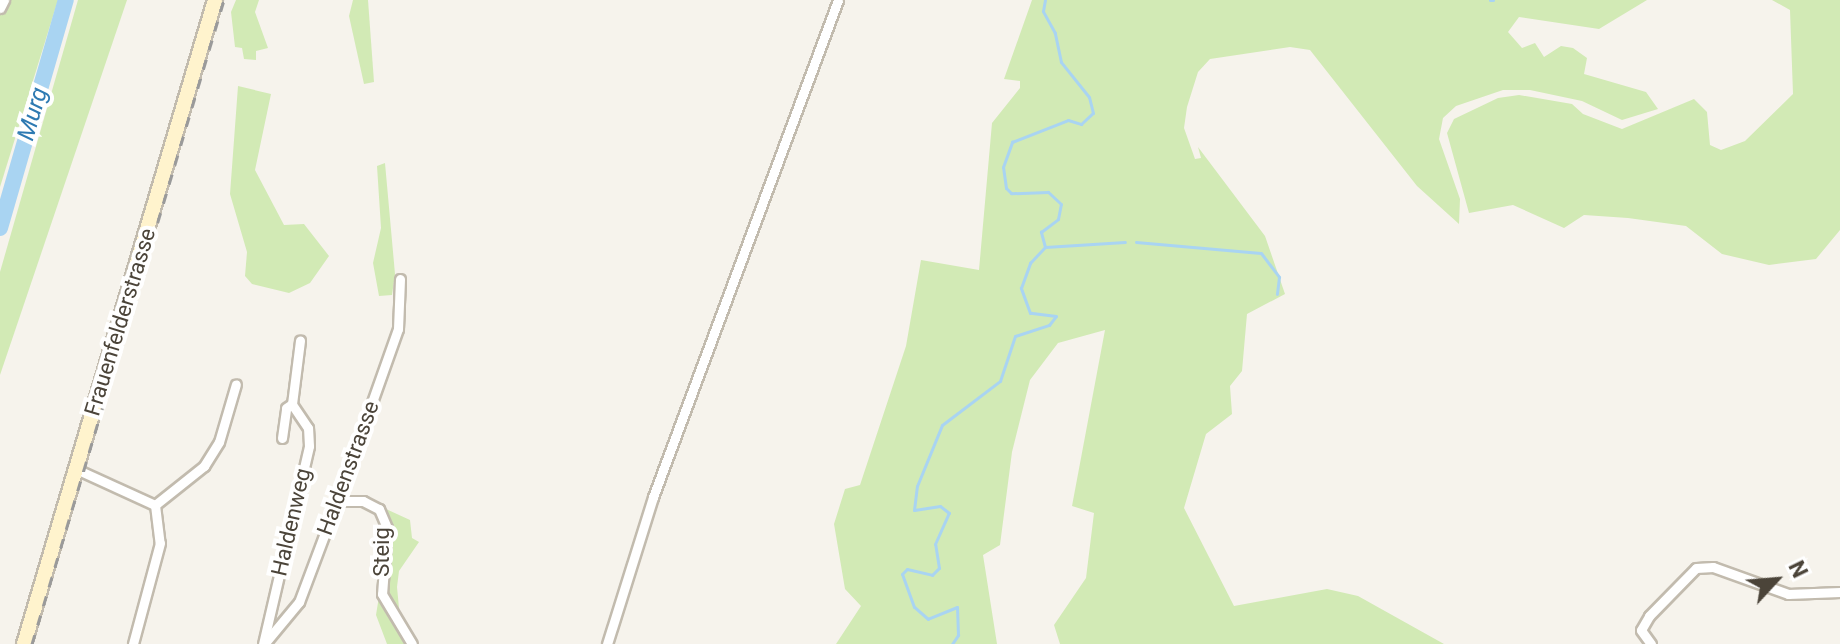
<!DOCTYPE html>
<html>
<head>
<meta charset="utf-8">
<style>
	body { margin:0 }
	#map { position:relative; width:1840px; height:644px; overflow:hidden; background:#f6f3ec; font-family:Roboto,sans-serif }
	div>[style] { position:absolute }
	.green>* { inset:0; background:#d2eab5 }
	.stream>* { height:3px; margin:-1.5px; padding:0 1.5px; transform-origin:1.5px; border-radius:1.5px; background:#a9d4f2 }
	.river>* { height:16px; margin:-8px; padding:0 8px; transform-origin:8px; border-radius:8px; background:#a9d4f2 }
	.roads { filter:drop-shadow(2px 0 #c2bbae) drop-shadow(-2px 0 #c2bbae) drop-shadow(0 2px #c2bbae) drop-shadow(0 -2px #c2bbae) }
	.minor>* { height:9px; margin:-4.5px; padding:0 4.5px; transform-origin:4.5px; border-radius:4.5px; background:#fff }
	.secondary>* { height:14px; margin:-7px; padding:0 7px; transform-origin:7px; border-radius:7px; background:#fff3cd }
	.rail>* { height:3px; margin-top:-1.5px; transform-origin:0; background:repeating-linear-gradient(90deg,#9a9a9a 0 10px,transparent 0 20px) }
	span { translate:-50% -50%; white-space:nowrap; text-align:center; line-height:1.15; -webkit-text-stroke:8px #fff; paint-order:stroke }
	.street-label { font-size:22px; color:#4b4439 }
	.water-label { font-size:24px; color:#2e7ab2; font-style:italic }
	.north { position:absolute; left:1736px; top:540px; width:80px; height:80px; -webkit-text-stroke:6px #fff; paint-order:stroke; rotate:64deg; font-size:22px; font-weight:700; line-height:32px; text-align:center; color:#4b4439 }
	.north::after { content:''; display:block; margin:auto; width:28px; height:36px; background:#4b4439; clip-path:polygon(50% 0,100% 100%,50% 72%,0 100%) }
</style>
</head>
<body>
<div id="map">
	<div class="green">
		<i style="clip-path:polygon(7px 0,58px 0,0 187px,0 14px)"></i>
		<i style="clip-path:polygon(78px 0,127px 0,0 375px,0 272px)"></i>
		<i style="clip-path:polygon(236px 0,259px 0,255px 12px,268px 48px,256px 51px,256px 60px,244px 59px,242px 48px,235px 47px,231px 12px)"></i>
		<i style="clip-path:polygon(353px 0,368px 0,374px 82px,364px 84px,349px 16px)"></i>
		<i style="clip-path:polygon(1032px 0,1647px 0,1599px 29px,1519px 17px,1508px 32px,1522px 48px,1535px 43px,1544px 57px,1561px 46px,1573px 48px,1587px 58px,1584px 74px,1646px 92px,1658px 109px,1622px 120px,1582px 101px,1530px 90px,1503px 90px,1456px 106px,1443px 118px,1439px 139px,1460px 199px,1459px 224px,1417px 186px,1310px 50px,1290px 47px,1210px 59px,1198px 72px,1187px 107px,1184px 128px,1195px 159px,1201px 158px,1198px 147px,1265px 236px,1285px 294px,1247px 314px,1242px 371px,1230px 386px,1232px 414px,1206px 434px,1184px 508px,1234px 606px,1327px 589px,1358px 596px,1444px 644px,1060px 644px,1054px 625px,1086px 578px,1094px 513px,1072px 506px,1105px 330px,1058px 343px,1030px 380px,1012px 452px,1000px 545px,983px 555px,997px 644px,836px 644px,861px 606px,845px 589px,834px 524px,845px 489px,860px 485px,906px 346px,921px 260px,979px 270px,992px 123px,1020px 88px,1020px 81px,1004px 79px)"></i>
		<i style="clip-path:polygon(1772px 0,1840px 0,1840px 230px,1816px 259px,1769px 265px,1722px 254px,1686px 226px,1628px 218px,1584px 215px,1564px 228px,1513px 205px,1469px 213px,1447px 133px,1454px 119px,1498px 98px,1519px 95px,1572px 104px,1583px 114px,1622px 129px,1694px 99px,1707px 112px,1710px 145px,1721px 150px,1745px 141px,1793px 94px,1790px 10px)"></i>
		<i style="clip-path:polygon(238px 86px,271px 94px,255px 170px,284px 225px,304px 224px,329px 256px,310px 283px,289px 293px,252px 284px,245px 276px,247px 252px,230px 194px)"></i>
		<i style="clip-path:polygon(385px 163px,395px 274px,392px 295px,379px 296px,373px 263px,381px 228px,377px 166px)"></i>
		<i style="clip-path:polygon(386px 509px,410px 520px,412px 538px,419px 542px,399px 571px,397px 587px,401px 629px,408px 644px,387px 644px,376px 615px,390px 528px)"></i>
	</div>
	<div class="stream">
		<i style="left:1490px;top:0;width:3px"></i>
		<i style="left:1136px;top:242px;width:125px;rotate:5deg"></i>
		<i style="left:1261px;top:253px;width:30px;rotate:53deg"></i>
		<i style="left:1279px;top:277px;width:17px;rotate:97deg"></i>
		<i style="left:1045px;top:247px;width:80px;rotate:-3.6deg"></i>
		<i style="left:952px;top:644px;width:11px;rotate:-56deg"></i>
		<i style="left:958px;top:635px;width:28px;rotate:-92deg"></i>
		<i style="left:957px;top:607px;width:31px;rotate:158deg"></i>
		<i style="left:928px;top:619px;width:18px;rotate:-139deg"></i>
		<i style="left:914px;top:607px;width:35px;rotate:-110deg"></i>
		<i style="left:902px;top:574px;width:7px;rotate:-45deg"></i>
		<i style="left:907px;top:569px;width:26px;rotate:13deg"></i>
		<i style="left:932px;top:575px;width:10px;rotate:-45deg"></i>
		<i style="left:939px;top:568px;width:24px;rotate:-99deg"></i>
		<i style="left:935px;top:544px;width:34px;rotate:-66deg"></i>
		<i style="left:949px;top:513px;width:11px;rotate:-142deg"></i>
		<i style="left:940px;top:506px;width:26px;rotate:171deg"></i>
		<i style="left:914px;top:510px;width:24px;rotate:-83deg"></i>
		<i style="left:917px;top:486px;width:66px;rotate:-67.7deg"></i>
		<i style="left:942px;top:425px;width:73px;rotate:-37.2deg"></i>
		<i style="left:1000px;top:381px;width:47px;rotate:-71.6deg"></i>
		<i style="left:1015px;top:336px;width:36px;rotate:-18deg"></i>
		<i style="left:1049px;top:325px;width:11px;rotate:-52deg"></i>
		<i style="left:1056px;top:316px;width:26px;rotate:-173deg"></i>
		<i style="left:1030px;top:313px;width:27px;rotate:-110deg"></i>
		<i style="left:1021px;top:288px;width:27px;rotate:-70deg"></i>
		<i style="left:1030px;top:263px;width:22px;rotate:-47deg"></i>
		<i style="left:1045px;top:247px;width:16px;rotate:-105deg"></i>
		<i style="left:1041px;top:232px;width:21px;rotate:-37deg"></i>
		<i style="left:1058px;top:219px;width:15px;rotate:-79deg"></i>
		<i style="left:1061px;top:204px;width:18px;rotate:-137deg"></i>
		<i style="left:1048px;top:192px;width:37px;rotate:178deg"></i>
		<i style="left:1011px;top:193px;width:7px;rotate:-135deg"></i>
		<i style="left:1006px;top:188px;width:21px;rotate:-98deg"></i>
		<i style="left:1003px;top:167px;width:27px;rotate:-70deg"></i>
		<i style="left:1012px;top:142px;width:60px;rotate:-21.4deg"></i>
		<i style="left:1068px;top:120px;width:14px;rotate:17deg"></i>
		<i style="left:1081px;top:124px;width:16px;rotate:-43deg"></i>
		<i style="left:1093px;top:113px;width:16px;rotate:-104deg"></i>
		<i style="left:1089px;top:97px;width:45px;rotate:-128.7deg"></i>
		<i style="left:1061px;top:62px;width:30px;rotate:-102deg"></i>
		<i style="left:1055px;top:33px;width:25px;rotate:-119deg"></i>
		<i style="left:1043px;top:11px;width:11px;rotate:-80deg"></i>
	</div>
	<div class="river">
		<i style="left:0;top:228px;width:237px;rotate:-73.9deg"></i>
	</div>
	<div class="roads">
		<div class="minor">
			<i style="left:0;top:8px;width:9px;rotate:-63deg"></i>
			<i style="left:282px;top:438px;width:30px;rotate:-82deg"></i>
			<i style="left:286px;top:408px;width:7px;rotate:-34deg"></i>
			<i style="left:76px;top:469px;width:87px;rotate:24.5deg"></i>
			<i style="left:155px;top:505px;width:38px;rotate:83deg"></i>
			<i style="left:160px;top:543px;width:105px;rotate:105deg"></i>
			<i style="left:337px;top:501px;width:26px"></i>
			<i style="left:363px;top:501px;width:18px;rotate:27deg"></i>
			<i style="left:379px;top:509px;width:21px;rotate:67deg"></i>
			<i style="left:387px;top:528px;width:66px;rotate:94.3deg"></i>
			<i style="left:382px;top:594px;width:58px;rotate:59deg"></i>
			<i style="left:155px;top:505px;width:63px;rotate:-38.5deg"></i>
			<i style="left:204px;top:466px;width:28px;rotate:-58deg"></i>
			<i style="left:219px;top:442px;width:60px;rotate:-73.7deg"></i>
			<i style="left:263px;top:644px;width:203px;rotate:-76.9deg"></i>
			<i style="left:309px;top:446px;width:18px;rotate:-93deg"></i>
			<i style="left:308px;top:428px;width:29px;rotate:-124deg"></i>
			<i style="left:292px;top:404px;width:64px;rotate:-82.8deg"></i>
			<i style="left:264px;top:644px;width:55px;rotate:-50.2deg"></i>
			<i style="left:299px;top:602px;width:108px;rotate:-69.4deg"></i>
			<i style="left:337px;top:501px;width:182px;rotate:-70.5deg"></i>
			<i style="left:398px;top:329px;width:50px;rotate:-87.7deg"></i>
			<i style="left:607px;top:644px;width:154px;rotate:-72.6deg"></i>
			<i style="left:653px;top:497px;width:530px;rotate:-69.58deg"></i>
			<i style="left:1651px;top:644px;width:17px;rotate:-126deg"></i>
			<i style="left:1641px;top:630px;width:16px;rotate:-60deg"></i>
			<i style="left:1649px;top:616px;width:67px;rotate:-45.6deg"></i>
			<i style="left:1696px;top:568px;width:17px;rotate:-3deg"></i>
			<i style="left:1713px;top:567px;width:80px;rotate:19.8deg"></i>
			<i style="left:1788px;top:594px;width:52px;rotate:-2.2deg"></i>
		</div>
		<div class="secondary">
			<i style="left:24px;top:644px;width:672px;rotate:-73.48deg"></i>
		</div>
	</div>
	<div class="rail">
		<i style="left:32px;top:644px;width:672px;rotate:-73.4deg"></i>
	</div>
	<div class="street-label">
		<span style="left:120px;top:322px;rotate:-73deg">Frauenfelderstrasse</span>
		<span style="left:348px;top:468px;rotate:-70deg">Haldenstrasse</span>
		<span style="left:291px;top:522px;rotate:-77deg">Haldenweg</span>
		<span style="left:382px;top:552px;rotate:-90deg">Steig</span>
	</div>
	<div class="water-label">
		<span style="left:33px;top:114px;rotate:-74deg">Murg</span>
	</div>
	<div class="north">N</div>
</div>
</body>
</html>
